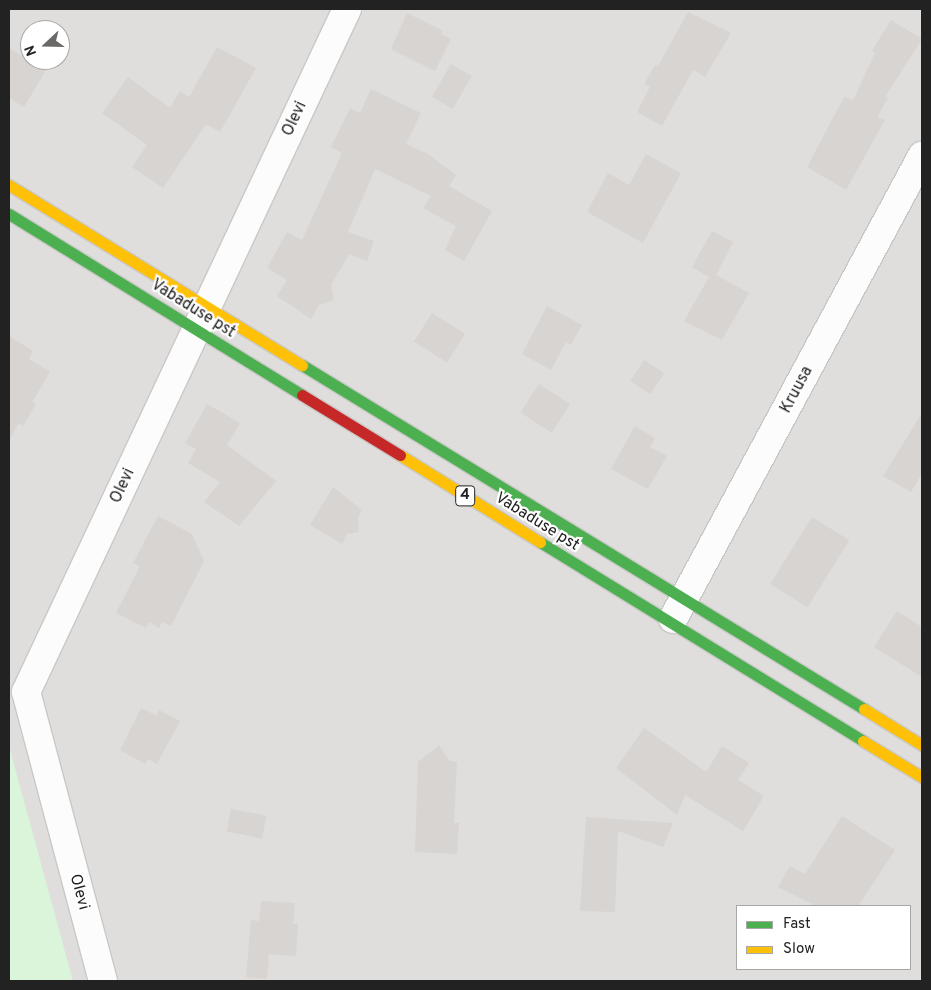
<!DOCTYPE html>
<html>
<head>
<meta charset="utf-8">
<style>
	body { margin:0 }
	#map { position:relative; width:931px; height:990px; overflow:hidden; background:#f0eeeb; font-family:Overpass,sans-serif }
	div>[style] { position:absolute }
	.residential>* { inset:0; background:#dfdedc }
	.park>* { inset:0; background:#daf5da }
	.building>* { inset:0; background:#d7d4d2; transform-origin:0 0 }
	.roads { filter:drop-shadow(1px 0 #c9c8c7) drop-shadow(-1px 0 #c9c8c7) drop-shadow(0 1px #c9c8c7) drop-shadow(0 -1px #c9c8c7) }
	.street>* { height:28px; margin:-14px; padding:0 14px; transform-origin:14px; border-radius:14px; background:#fdfcfc }
	.fast>* { height:11px; margin:-5.5px; padding:0 5.5px; transform-origin:5.5px; border-radius:5.5px; background:#4caf50 }
	.slow>* { height:11px; margin:-5.5px; padding:0 5.5px; transform-origin:5.5px; border-radius:5.5px; background:#ffc107 }
	.jam>* { height:11px; margin:-5.5px; padding:0 5.5px; transform-origin:5.5px; border-radius:5.5px; background:#c62828 }
	span { translate:-50% -50%; white-space:nowrap; text-align:center; line-height:1.15; -webkit-text-stroke:4.5px #fff; paint-order:stroke }
	.shield-label span { padding:1px 4px; background:#fff; border:1px solid; border-radius:4px; -webkit-text-stroke-width:0 }
	.shield-label { font-size:15px; color:#222; font-weight:700 }
	.street-label { font-size:16px; color:#222 }
	.frame { position:absolute; inset:0; border:10px solid #222; pointer-events:none }
	.legend { position:absolute; left:736px; top:905px; width:175px; height:65px; box-sizing:border-box; background:#fff; border:1px solid #a7a7a7; margin:0; padding:6px 9px; list-style:none; font-size:15px; color:#222 }
	.legend li { display:flex; align-items:center; gap:10px; height:25px }
	.legend b { width:25px; border:1px solid #a7a7a7 }
	.north { position:absolute; left:20px; top:20px; width:50px; height:50px; box-sizing:border-box; background:#fff; border:1px solid #a7a7a7; border-radius:50%; rotate:249deg; font-size:14px; font-weight:700; line-height:20px; text-align:center; color:#222 }
	.north::after { content:''; display:block; margin:auto; width:18px; height:22px; background:#6a6968; clip-path:polygon(50% 0,100% 100%,50% 72%,0 100%) }
</style>
</head>
<body>
<div id="map">
	<div class="residential">
		<i style="clip-path:polygon(evenodd,9px 9px,922px 9px,922px 981px,9px 981px,9px 9px,30px 30px,60px 30px,60px 60px,30px 60px,30px 30px,9px 9px,737px 906px,910px 906px,910px 969px,737px 969px,737px 906px)"></i>
	</div>
	<div class="park">
		<i style="clip-path:polygon(9px 746px,73px 981px,9px 981px)"></i>
	</div>
	<div class="building">
		<i style="clip-path:polygon(688px 12px,731px 33px,705px 77px,693px 70px,662px 126px,637px 112px,650px 87px,644px 84px,655px 65px,658px 66px)"></i>
		<i style="clip-path:polygon(407px 13px,443px 31px,441px 34px,451px 39px,435px 71px,391px 49px)"></i>
		<i style="clip-path:polygon(891px 20px,922px 39px,885px 97px,888px 98px,877px 117px,885px 120px,846px 190px,807px 167px,844px 97px,853px 100px,875px 53px,872px 51px)"></i>
		<i style="clip-path:polygon(217px 47px,256px 68px,220px 132px,206px 124px,163px 188px,132px 167px,147px 145px,102px 113px,128px 77px,170px 108px,180px 91px,189px 97px)"></i>
		<i style="clip-path:polygon(9px 48px,46px 70px,24px 107px,9px 98px)"></i>
		<i style="left:451px;top:64px;width:24px;height:38px;rotate:30deg"></i>
		<i style="clip-path:polygon(371px 89px,421px 113px,406px 144px,428px 154px,456px 175px,449px 186px,492px 211px,464px 261px,445px 250px,456px 226px,423px 208px,431px 196px,375px 169px,348px 232px,374px 241px,367px 261px,349px 254px,331px 285px,334px 300px,319px 305px,311px 319px,277px 296px,287px 280px,267px 268px,287px 232px,302px 240px,342px 153px,331px 147px,350px 108px,360px 113px)"></i>
		<i style="clip-path:polygon(646px 154px,681px 173px,643px 243px,587px 212px,608px 173px,629px 185px)"></i>
		<i style="clip-path:polygon(712px 231px,733px 242px,716px 275px,749px 293px,722px 340px,684px 321px,709px 277px,692px 267px)"></i>
		<i style="clip-path:polygon(547px 306px,582px 325px,571px 345px,566px 342px,551px 370px,522px 354px)"></i>
		<i style="left:432px;top:313px;width:39px;height:34px;rotate:32deg"></i>
		<i style="clip-path:polygon(9px 336px,33px 351px,29px 359px,50px 372px,32px 402px,36px 404px,23px 426px,19px 423px,9px 440px)"></i>
		<i style="left:644px;top:360px;width:24px;height:25px;rotate:33deg"></i>
		<i style="left:539px;top:384px;width:37px;height:34px;rotate:33deg"></i>
		<i style="clip-path:polygon(207px 404px,240px 423px,227px 445px,276px 481px,239px 526px,204px 502px,220px 482px,188px 463px,196px 449px,185px 443px)"></i>
		<i style="clip-path:polygon(922px 413px,922px 473px,911px 492px,883px 476px)"></i>
		<i style="clip-path:polygon(635px 426px,655px 438px,650px 447px,667px 456px,648px 489px,611px 469px)"></i>
		<i style="clip-path:polygon(333px 487px,362px 510px,358px 518px,359px 532px,347px 534px,342px 544px,310px 525px)"></i>
		<i style="clip-path:polygon(158px 516px,192px 534px,204px 561px,171px 626px,162px 622px,159px 628px,149px 622px,146px 628px,116px 613px,140px 566px,133px 563px)"></i>
		<i style="left:812px;top:517px;width:44px;height:79px;rotate:32deg"></i>
		<i style="clip-path:polygon(897px 611px,922px 627px,922px 677px,874px 647px)"></i>
		<i style="clip-path:polygon(141px 708px,157px 716px,159px 710px,180px 721px,157px 764px,148px 759px,145px 764px,120px 750px)"></i>
		<i style="clip-path:polygon(644px 728px,706px 772px,722px 746px,749px 763px,738px 780px,764px 796px,743px 831px,685px 795px,677px 815px,616px 768px)"></i>
		<i style="clip-path:polygon(439px 745px,450px 761px,457px 762px,454px 823px,459px 823px,457px 854px,415px 852px,418px 762px)"></i>
		<i style="left:231px;top:809px;width:36px;height:23px;rotate:11deg"></i>
		<i style="clip-path:polygon(842px 816px,895px 850px,858px 906px,816px 906px,778px 887px,790px 866px,805px 874px)"></i>
		<i style="clip-path:polygon(586px 817px,673px 823px,663px 847px,618px 831px,615px 912px,580px 911px)"></i>
		<i style="clip-path:polygon(261px 901px,295px 903px,293px 924px,298px 924px,296px 956px,269px 954px,267px 979px,246px 977px,251px 920px,259px 921px)"></i>
	</div>
	<div class="roads">
		<div class="street">
			<i style="left:673px;top:619px;width:526px;rotate:-61.73deg"></i>
			<i style="left:103px;top:981px;width:299px;rotate:-104.9deg"></i>
			<i style="left:26px;top:692px;width:755px;rotate:-64.83deg"></i>
		</div>
		<div class="fast">
			<i style="left:9px;top:214px;width:344px;rotate:31.7deg"></i>
			<i style="left:302px;top:365px;width:659px;rotate:31.47deg"></i>
			<i style="left:540px;top:542px;width:379px;rotate:31.6deg"></i>
		</div>
		<div class="slow">
			<i style="left:9px;top:185px;width:344px;rotate:31.6deg"></i>
			<i style="left:400px;top:455px;width:165px;rotate:31.9deg"></i>
			<i style="left:864px;top:709px;width:68px;rotate:31.8deg"></i>
			<i style="left:863px;top:741px;width:69px;rotate:31.4deg"></i>
		</div>
		<div class="jam">
			<i style="left:302px;top:395px;width:115px;rotate:31.5deg"></i>
		</div>
	</div>
	<div class="shield-label">
		<span style="left:465px;top:496px">4</span>
	</div>
	<div class="street-label">
		<span style="left:295px;top:119px;rotate:-65deg">Olevi</span>
		<span style="left:193px;top:309px;rotate:32deg">Vabaduse pst</span>
		<span style="left:797px;top:390px;rotate:-62deg">Kruusa</span>
		<span style="left:123px;top:486px;rotate:-65deg">Olevi</span>
		<span style="left:537px;top:522px;rotate:32deg">Vabaduse pst</span>
		<span style="left:79px;top:892px;rotate:75deg">Olevi</span>
	</div>
	<div class="frame"></div>
	<ul class="legend">
	<li><b style="height:6px;background:#4caf50"></b>Fast</li>
	<li><b style="height:6px;background:#ffc107"></b>Slow</li>
	</ul>
	<div class="north">N</div>
</div>
</body>
</html>
